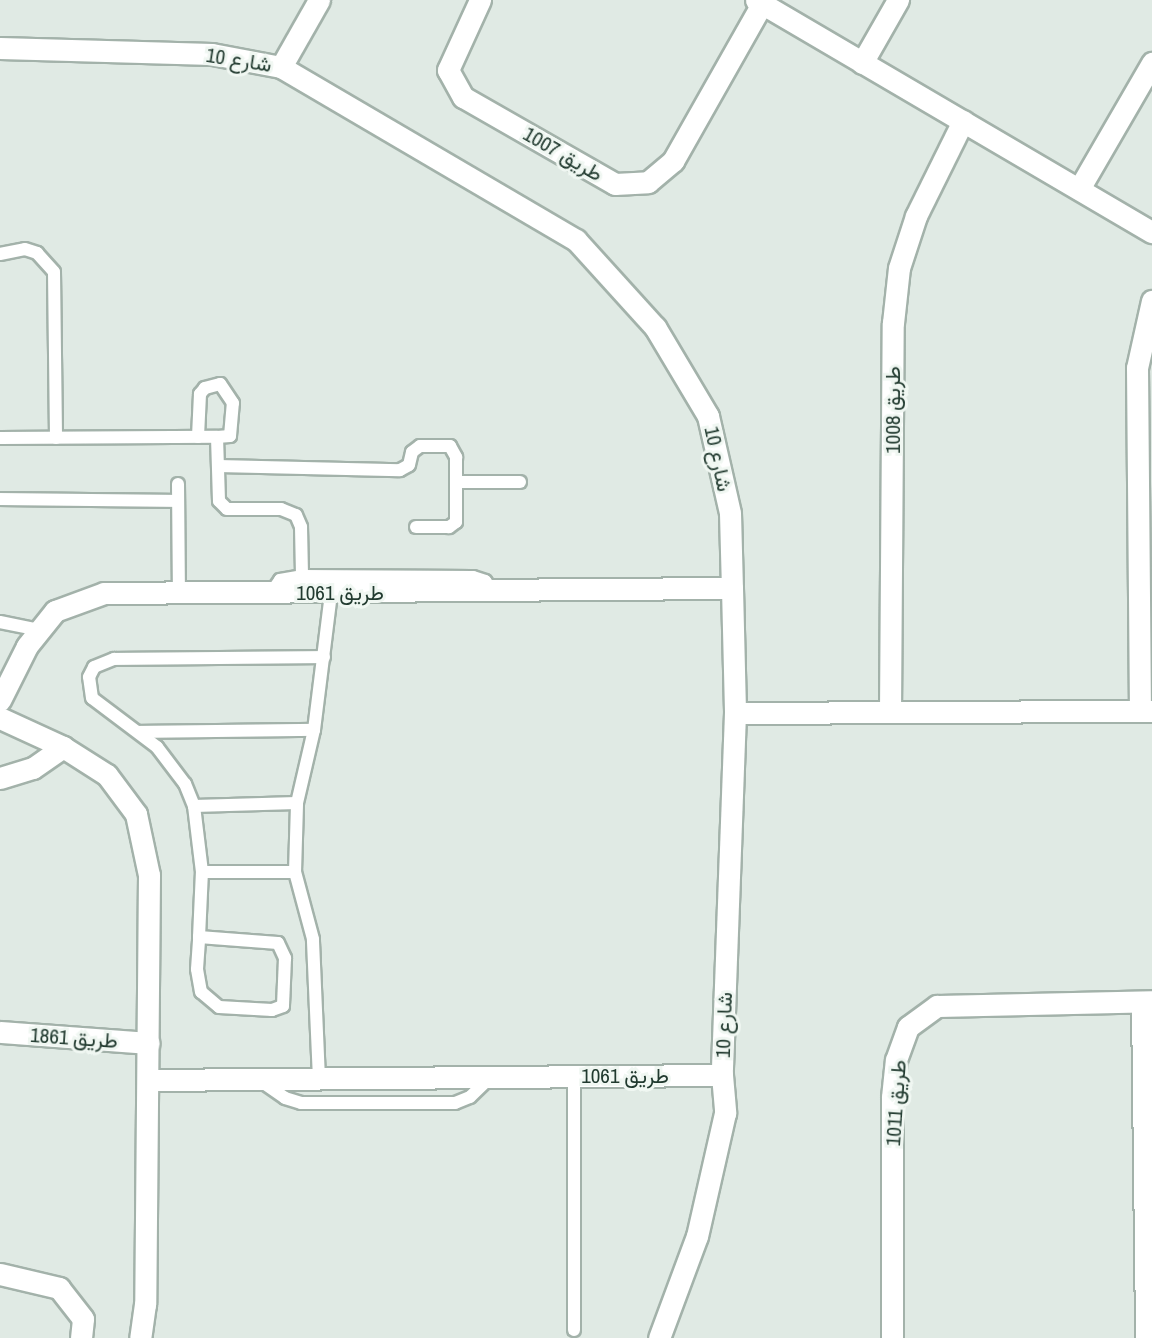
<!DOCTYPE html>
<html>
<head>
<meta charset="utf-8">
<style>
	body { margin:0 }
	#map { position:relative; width:1152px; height:1338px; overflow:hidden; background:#e0eae4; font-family:"Archivo Narrow",Vazirmatn,sans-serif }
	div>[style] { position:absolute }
	.roads { filter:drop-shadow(2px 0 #a3b2aa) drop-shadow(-2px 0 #a3b2aa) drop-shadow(0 2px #a3b2aa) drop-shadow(0 -2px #a3b2aa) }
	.service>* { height:12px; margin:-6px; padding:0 6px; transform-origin:6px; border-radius:6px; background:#fff }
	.minor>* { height:21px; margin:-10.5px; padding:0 10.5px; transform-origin:10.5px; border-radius:10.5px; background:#fff }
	span { translate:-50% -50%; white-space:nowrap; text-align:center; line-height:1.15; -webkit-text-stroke:6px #f0f7f2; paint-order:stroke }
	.street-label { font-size:21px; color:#213a2f }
</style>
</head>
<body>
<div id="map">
	<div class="roads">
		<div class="service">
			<i style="left:0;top:254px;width:25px;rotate:-11deg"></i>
			<i style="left:25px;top:249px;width:13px;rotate:18deg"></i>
			<i style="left:37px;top:253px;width:25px;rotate:48deg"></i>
			<i style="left:54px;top:272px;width:166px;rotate:89.3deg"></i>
			<i style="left:217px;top:437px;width:64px;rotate:88.2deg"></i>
			<i style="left:219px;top:501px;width:11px;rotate:45deg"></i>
			<i style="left:227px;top:509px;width:54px"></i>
			<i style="left:281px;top:509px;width:16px;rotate:22deg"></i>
			<i style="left:296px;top:515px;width:13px;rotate:67deg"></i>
			<i style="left:301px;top:527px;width:49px;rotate:88.8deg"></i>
			<i style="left:0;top:438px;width:217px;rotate:-0.3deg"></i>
			<i style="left:217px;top:437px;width:13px;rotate:-4deg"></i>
			<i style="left:230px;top:436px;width:33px;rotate:-85deg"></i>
			<i style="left:233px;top:403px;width:23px;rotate:-124deg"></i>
			<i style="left:220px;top:384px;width:16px;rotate:165deg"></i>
			<i style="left:205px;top:388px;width:8px;rotate:130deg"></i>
			<i style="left:200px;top:394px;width:43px;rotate:92.7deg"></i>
			<i style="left:218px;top:466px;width:182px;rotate:1.3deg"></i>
			<i style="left:400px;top:470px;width:10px;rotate:-29deg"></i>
			<i style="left:409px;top:465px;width:13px;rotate:-77deg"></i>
			<i style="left:412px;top:452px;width:10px;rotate:-37deg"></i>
			<i style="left:420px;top:446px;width:30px"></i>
			<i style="left:450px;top:446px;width:13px;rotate:61deg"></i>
			<i style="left:456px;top:457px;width:65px;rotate:90deg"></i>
			<i style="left:456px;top:522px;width:9px;rotate:144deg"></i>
			<i style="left:449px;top:527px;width:33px;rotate:180deg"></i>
			<i style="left:456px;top:482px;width:64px"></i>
			<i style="left:178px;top:484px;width:109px;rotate:89.5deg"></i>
			<i style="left:0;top:499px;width:178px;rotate:0.6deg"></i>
			<i style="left:271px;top:593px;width:16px;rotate:-55deg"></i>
			<i style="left:280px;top:580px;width:22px;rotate:-10deg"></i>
			<i style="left:302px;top:576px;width:171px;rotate:0.3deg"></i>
			<i style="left:473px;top:577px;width:13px;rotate:18deg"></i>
			<i style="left:485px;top:581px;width:13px;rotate:51deg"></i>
			<i style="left:0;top:622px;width:41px;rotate:11.3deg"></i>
			<i style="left:139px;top:732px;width:175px;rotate:-0.7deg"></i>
			<i style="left:194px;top:806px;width:103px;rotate:-1.7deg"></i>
			<i style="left:202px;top:872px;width:93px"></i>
			<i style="left:199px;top:937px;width:79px;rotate:4.3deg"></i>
			<i style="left:278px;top:943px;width:17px;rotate:65deg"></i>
			<i style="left:285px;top:958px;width:48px;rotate:92.4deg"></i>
			<i style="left:283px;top:1006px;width:12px;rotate:160deg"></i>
			<i style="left:272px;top:1010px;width:53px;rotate:-176.8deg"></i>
			<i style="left:219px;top:1007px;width:23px;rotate:-140deg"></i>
			<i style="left:201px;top:992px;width:23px;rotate:-100deg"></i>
			<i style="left:197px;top:969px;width:32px;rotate:-86deg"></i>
			<i style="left:199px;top:937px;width:65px;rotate:-87.4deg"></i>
			<i style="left:202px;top:872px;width:66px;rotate:-96.9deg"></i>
			<i style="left:194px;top:806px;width:24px;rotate:-112deg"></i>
			<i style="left:185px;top:784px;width:46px;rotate:-127.1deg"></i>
			<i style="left:157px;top:747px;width:81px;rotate:-143deg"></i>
			<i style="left:92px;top:698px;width:21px;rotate:-98deg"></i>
			<i style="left:89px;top:677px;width:11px;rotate:-63deg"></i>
			<i style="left:94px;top:667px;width:22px;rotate:-22deg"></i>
			<i style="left:114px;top:659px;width:210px;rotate:-0.5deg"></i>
			<i style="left:574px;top:1076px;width:254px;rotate:90deg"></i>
			<i style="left:258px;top:1079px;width:33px;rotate:35deg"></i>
			<i style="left:285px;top:1098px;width:17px;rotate:17deg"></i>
			<i style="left:301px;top:1103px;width:154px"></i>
			<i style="left:455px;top:1103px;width:16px;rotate:-22deg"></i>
			<i style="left:470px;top:1097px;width:28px;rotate:-44deg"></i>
			<i style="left:319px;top:1079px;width:140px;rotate:-92.5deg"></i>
			<i style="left:313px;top:939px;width:69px;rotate:-105deg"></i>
			<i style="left:295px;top:872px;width:69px;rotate:-88.3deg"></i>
			<i style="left:297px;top:803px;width:75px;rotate:-76.9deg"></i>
			<i style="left:314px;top:730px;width:138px;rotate:-82.9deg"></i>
		</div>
		<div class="minor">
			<i style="left:480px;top:0;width:77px;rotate:114.6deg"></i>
			<i style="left:448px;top:70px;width:31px;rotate:61deg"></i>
			<i style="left:463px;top:97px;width:175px;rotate:29.8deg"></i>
			<i style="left:615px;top:184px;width:33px;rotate:-3deg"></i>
			<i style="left:648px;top:182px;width:33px;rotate:-40deg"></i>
			<i style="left:673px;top:161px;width:180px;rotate:-60.5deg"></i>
			<i style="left:756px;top:0;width:459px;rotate:30.4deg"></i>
			<i style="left:0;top:48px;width:212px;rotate:1.6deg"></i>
			<i style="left:212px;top:54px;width:70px;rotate:10.7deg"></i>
			<i style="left:281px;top:67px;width:342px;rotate:30.4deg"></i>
			<i style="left:576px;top:240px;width:118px;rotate:47.8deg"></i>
			<i style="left:655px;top:327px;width:104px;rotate:59.2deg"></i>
			<i style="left:708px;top:416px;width:99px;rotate:77.2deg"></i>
			<i style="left:730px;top:513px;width:75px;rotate:88.5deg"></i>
			<i style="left:732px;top:588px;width:125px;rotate:88.6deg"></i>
			<i style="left:735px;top:713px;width:362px;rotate:92.1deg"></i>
			<i style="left:722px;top:1075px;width:38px;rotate:85deg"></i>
			<i style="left:725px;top:1113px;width:126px;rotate:102.8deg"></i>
			<i style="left:697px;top:1236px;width:109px;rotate:110.4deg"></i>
			<i style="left:862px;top:63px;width:73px;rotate:-60.3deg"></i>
			<i style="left:281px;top:67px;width:77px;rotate:-60.4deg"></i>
			<i style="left:1079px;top:189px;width:146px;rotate:-59.9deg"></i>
			<i style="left:0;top:700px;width:60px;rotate:-63.4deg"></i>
			<i style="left:27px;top:646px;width:45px;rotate:-51.3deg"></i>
			<i style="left:55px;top:611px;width:52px;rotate:-20.2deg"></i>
			<i style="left:104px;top:593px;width:628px;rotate:-0.46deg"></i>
			<i style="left:1140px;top:711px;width:343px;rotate:-90.5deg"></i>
			<i style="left:1137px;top:368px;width:69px;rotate:-77.4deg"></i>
			<i style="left:890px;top:712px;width:389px;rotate:-89.6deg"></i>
			<i style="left:893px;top:323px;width:55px;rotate:-83.8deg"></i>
			<i style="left:899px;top:268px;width:55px;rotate:-71.9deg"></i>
			<i style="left:916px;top:216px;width:106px;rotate:-63.7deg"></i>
			<i style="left:735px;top:713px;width:417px;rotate:-0.3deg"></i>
			<i style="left:0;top:718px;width:69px;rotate:24.7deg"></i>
			<i style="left:63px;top:747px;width:52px;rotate:32.5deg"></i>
			<i style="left:107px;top:775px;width:49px;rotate:53.4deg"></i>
			<i style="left:136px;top:814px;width:62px;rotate:78deg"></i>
			<i style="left:149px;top:875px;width:429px;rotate:90.5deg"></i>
			<i style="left:145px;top:1304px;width:34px;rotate:98deg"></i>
			<i style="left:0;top:778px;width:34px;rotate:-17deg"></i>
			<i style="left:33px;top:768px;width:37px;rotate:-35deg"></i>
			<i style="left:1142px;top:1002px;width:336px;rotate:89.3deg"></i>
			<i style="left:0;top:1032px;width:149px;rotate:4.2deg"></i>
			<i style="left:149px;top:1080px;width:573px;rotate:-0.5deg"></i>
			<i style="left:0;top:1274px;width:61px;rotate:13.3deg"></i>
			<i style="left:59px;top:1288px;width:39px;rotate:52deg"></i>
			<i style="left:83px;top:1319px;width:19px;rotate:96deg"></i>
			<i style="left:892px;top:1338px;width:241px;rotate:-90deg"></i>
			<i style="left:892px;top:1097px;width:37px;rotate:-84deg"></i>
			<i style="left:896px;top:1060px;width:35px;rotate:-70deg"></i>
			<i style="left:908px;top:1027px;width:36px;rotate:-36deg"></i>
			<i style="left:937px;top:1006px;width:215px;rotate:-1.3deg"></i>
		</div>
	</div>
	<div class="street-label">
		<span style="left:239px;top:60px;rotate:9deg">شارع 10</span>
		<span style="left:563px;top:154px;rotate:30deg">طريق 1007</span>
		<span style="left:893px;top:410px;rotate:-90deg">طريق 1008</span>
		<span style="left:718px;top:459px;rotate:78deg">شارع 10</span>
		<span style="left:340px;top:593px">طريق 1061</span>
		<span style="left:724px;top:1025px;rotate:-88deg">شارع 10</span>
		<span style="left:74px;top:1038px;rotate:4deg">طريق 1861</span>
		<span style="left:625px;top:1076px">طريق 1061</span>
		<span style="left:896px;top:1103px;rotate:-86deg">طريق 1011</span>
	</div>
</div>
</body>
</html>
